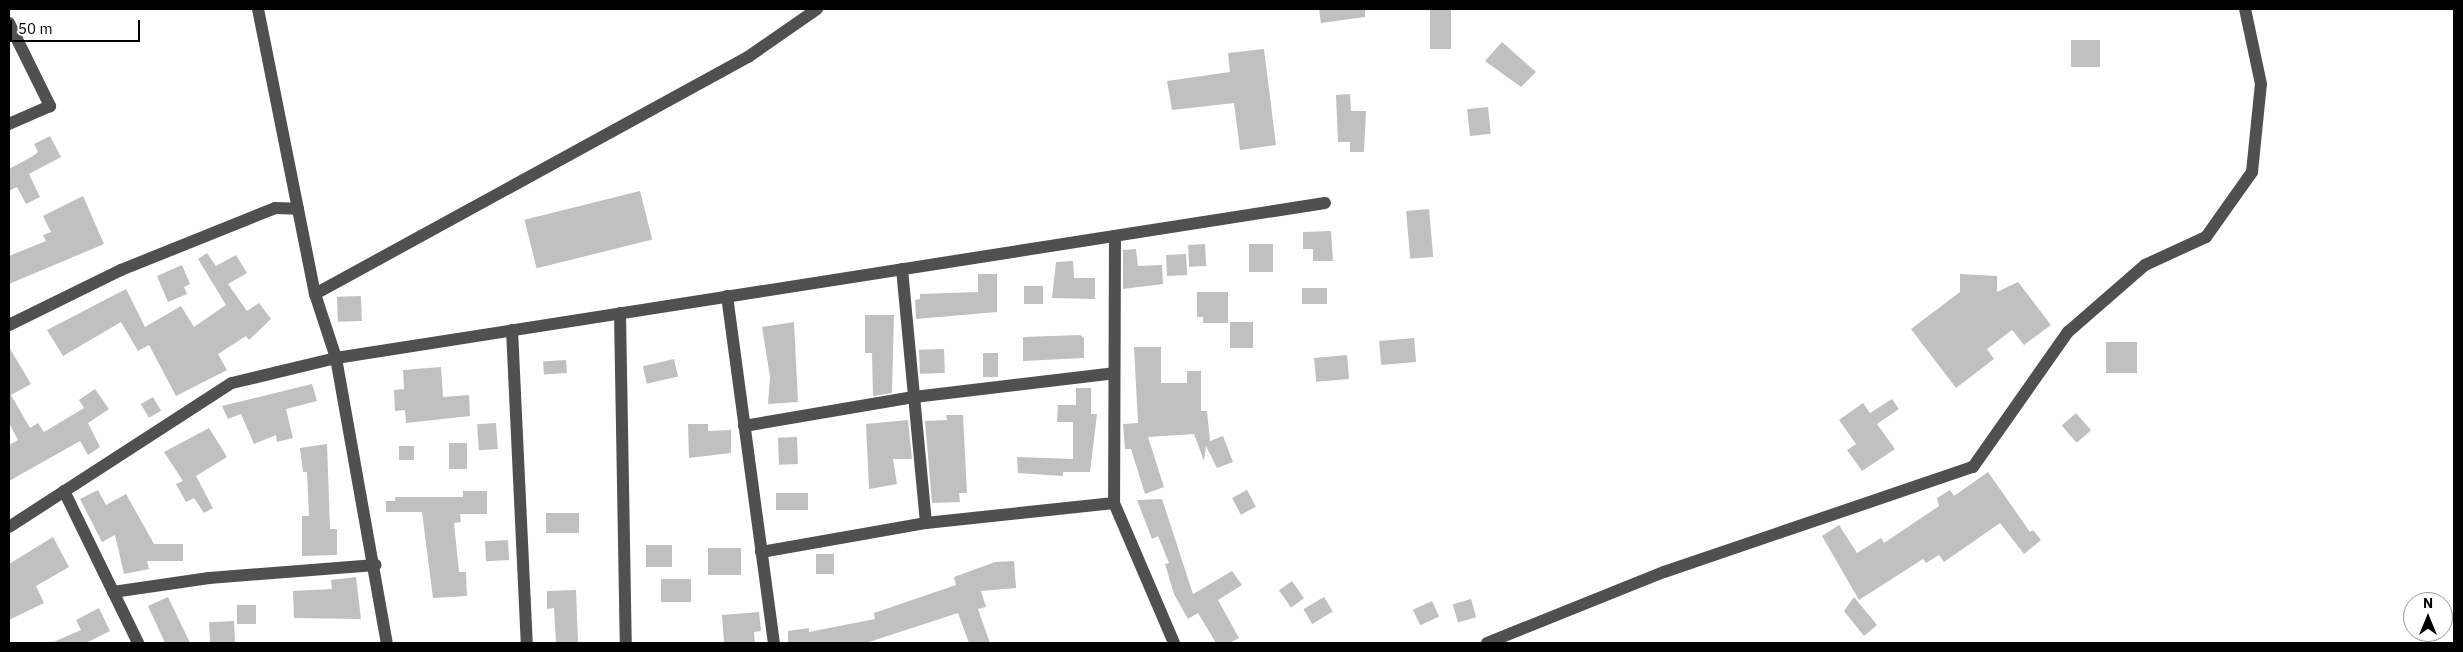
<!DOCTYPE html>
<html>
<head>
<meta charset="utf-8">
<style>
	body { margin:0 }
	#map { position:relative; width:2463px; height:652px; overflow:hidden; background:#fff; font-family:"IBM Plex Sans",sans-serif }
	div>[style] { position:absolute }
	.building>* { inset:0; background:#c0c0c0; transform-origin:0 0 }
	.minor>* { height:12px; margin:-6px; padding:0 6px; transform-origin:6px; border-radius:6px; background:#505050 }
	span { translate:-50% -50%; white-space:nowrap; text-align:center; line-height:1.15; -webkit-text-stroke:4.5px #fff; paint-order:stroke }
	.frame { position:absolute; inset:0; border:10px solid #000; pointer-events:none }
	.north { position:absolute; left:2403px; top:592px; width:50px; height:50px; box-sizing:border-box; background:#fff; border:1px solid #999; border-radius:50%; rotate:0deg; font-size:14px; font-weight:700; line-height:20px; text-align:center; color:#000 }
	.north::after { content:''; display:block; margin:auto; width:18px; height:22px; background:#000; clip-path:polygon(50% 0,100% 100%,50% 72%,0 100%) }
	.scale { position:absolute; left:10px; top:20px; width:130px; height:22px; box-sizing:border-box; border:2px solid #000; border-top:0; padding-left:6px; font-size:15px; line-height:18px; white-space:nowrap; color:#000; -webkit-text-stroke:4px #fff; paint-order:stroke }
</style>
</head>
<body>
<div id="map">
	<div class="building">
		<i style="clip-path:polygon(1319px 9px,1365px 9px,1365px 17px,1321px 23px)"></i>
		<i style="left:1430px;top:9px;width:21px;height:40px"></i>
		<i style="left:2100px;top:40px;width:27px;height:29px;rotate:90deg"></i>
		<i style="clip-path:polygon(1502px 42px,1536px 72px,1521px 87px,1485px 61px)"></i>
		<i style="clip-path:polygon(1264px 49px,1276px 145px,1240px 150px,1234px 103px,1172px 110px,1167px 81px,1230px 72px,1228px 53px)"></i>
		<i style="clip-path:polygon(1350px 94px,1351px 111px,1366px 111px,1364px 152px,1350px 152px,1350px 142px,1338px 142px,1336px 95px)"></i>
		<i style="left:1488px;top:107px;width:27px;height:21px;rotate:84deg"></i>
		<i style="clip-path:polygon(50px 136px,61px 157px,29px 174px,40px 197px,26px 204px,17px 187px,9px 191px,9px 169px,33px 156px,38px 152px,34px 144px)"></i>
		<i style="left:640px;top:191px;width:50px;height:119px;rotate:76deg"></i>
		<i style="clip-path:polygon(83px 196px,104px 244px,9px 284px,9px 256px,46px 241px,43px 235px,51px 232px,43px 216px)"></i>
		<i style="left:1429px;top:209px;width:48px;height:23px;rotate:85deg"></i>
		<i style="clip-path:polygon(1331px 231px,1333px 261px,1313px 261px,1313px 249px,1303px 249px,1303px 232px)"></i>
		<i style="left:1205px;top:244px;width:22px;height:17px;rotate:87deg"></i>
		<i style="left:1249px;top:244px;width:24px;height:28px"></i>
		<i style="clip-path:polygon(1136px 249px,1138px 266px,1162px 265px,1163px 284px,1123px 289px,1123px 250px)"></i>
		<i style="clip-path:polygon(207px 253px,216px 266px,236px 255px,247px 273px,228px 284px,247px 311px,259px 303px,271px 319px,249px 340px,246px 336px,218px 354px,227px 370px,176px 396px,149px 345px,138px 351px,121px 322px,63px 356px,47px 330px,126px 289px,145px 327px,181px 306px,194px 327px,226px 305px,198px 259px)"></i>
		<i style="left:1186px;top:254px;width:21px;height:20px;rotate:87deg"></i>
		<i style="clip-path:polygon(1073px 261px,1074px 278px,1095px 278px,1095px 299px,1052px 298px,1056px 262px)"></i>
		<i style="clip-path:polygon(182px 265px,190px 284px,184px 287px,187px 294px,168px 302px,157px 276px)"></i>
		<i style="clip-path:polygon(978px 274px,997px 274px,997px 312px,916px 319px,915px 300px,920px 299px,920px 294px,978px 292px)"></i>
		<i style="clip-path:polygon(1960px 274px,1997px 276px,1997px 292px,2018px 282px,2051px 325px,2024px 345px,2012px 330px,1987px 349px,1994px 359px,1956px 388px,1911px 329px,1960px 292px)"></i>
		<i style="left:1024px;top:286px;width:19px;height:18px"></i>
		<i style="left:1327px;top:288px;width:16px;height:25px;rotate:90deg"></i>
		<i style="clip-path:polygon(1197px 292px,1228px 292px,1228px 323px,1203px 323px,1203px 317px,1197px 317px)"></i>
		<i style="left:361px;top:296px;width:25px;height:24px;rotate:88deg"></i>
		<i style="clip-path:polygon(865px 315px,894px 315px,892px 393px,873px 396px,872px 353px,865px 353px)"></i>
		<i style="clip-path:polygon(794px 322px,798px 402px,768px 404px,770px 377px,762px 327px)"></i>
		<i style="left:1230px;top:322px;width:23px;height:26px"></i>
		<i style="clip-path:polygon(1080px 335px,1084px 338px,1084px 358px,1023px 361px,1023px 337px)"></i>
		<i style="left:1414px;top:338px;width:24px;height:35px;rotate:85deg"></i>
		<i style="left:2106px;top:342px;width:31px;height:31px"></i>
		<i style="clip-path:polygon(9px 347px,31px 384px,11px 395px,30px 428px,38px 423px,44px 432px,84px 408px,79px 400px,95px 389px,109px 409px,88px 423px,100px 447px,88px 455px,80px 441px,9px 481px,9px 445px,18px 440px,9px 423px)"></i>
		<i style="clip-path:polygon(1134px 347px,1161px 347px,1161px 383px,1187px 383px,1187px 371px,1201px 371px,1201px 411px,1207px 411px,1210px 441px,1223px 436px,1233px 462px,1217px 468px,1206px 446px,1204px 461px,1194px 434px,1148px 437px,1164px 487px,1145px 494px,1131px 449px,1125px 449px,1123px 424px,1138px 423px)"></i>
		<i style="left:944px;top:349px;width:24px;height:25px;rotate:88deg"></i>
		<i style="left:998px;top:353px;width:24px;height:15px;rotate:90deg"></i>
		<i style="left:1347px;top:355px;width:24px;height:33px;rotate:85deg"></i>
		<i style="left:674px;top:359px;width:18px;height:32px;rotate:77deg"></i>
		<i style="left:566px;top:360px;width:13px;height:23px;rotate:86deg"></i>
		<i style="clip-path:polygon(441px 367px,443px 397px,469px 395px,470px 416px,406px 423px,405px 410px,395px 411px,394px 390px,404px 389px,403px 370px)"></i>
		<i style="clip-path:polygon(312px 384px,317px 401px,286px 409px,293px 438px,277px 442px,276px 435px,254px 444px,241px 414px,228px 419px,222px 406px)"></i>
		<i style="clip-path:polygon(1076px 388px,1091px 388px,1091px 414px,1097px 414px,1090px 472px,1063px 472px,1063px 476px,1018px 473px,1017px 457px,1073px 459px,1073px 422px,1057px 422px,1058px 405px,1076px 405px)"></i>
		<i style="left:153px;top:397px;width:16px;height:14px;rotate:60deg"></i>
		<i style="clip-path:polygon(1892px 399px,1899px 409px,1877px 424px,1895px 449px,1862px 471px,1847px 450px,1856px 444px,1839px 420px,1863px 403px,1870px 413px)"></i>
		<i style="left:2076px;top:413px;width:23px;height:19px;rotate:49deg"></i>
		<i style="clip-path:polygon(946px 415px,963px 415px,967px 493px,959px 493px,960px 502px,932px 503px,925px 421px,947px 420px)"></i>
		<i style="clip-path:polygon(908px 420px,912px 459px,893px 459px,897px 484px,869px 489px,866px 424px)"></i>
		<i style="left:496px;top:423px;width:26px;height:19px;rotate:86deg"></i>
		<i style="clip-path:polygon(688px 424px,708px 424px,708px 431px,731px 430px,731px 453px,689px 458px)"></i>
		<i style="clip-path:polygon(209px 428px,227px 457px,196px 476px,213px 508px,204px 513px,194px 498px,186px 502px,176px 484px,183px 481px,164px 452px)"></i>
		<i style="left:797px;top:437px;width:27px;height:19px;rotate:88deg"></i>
		<i style="left:449px;top:443px;width:18px;height:26px"></i>
		<i style="clip-path:polygon(327px 444px,330px 529px,337px 529px,337px 555px,302px 556px,302px 516px,309px 516px,307px 472px,303px 472px,300px 448px)"></i>
		<i style="left:414px;top:446px;width:14px;height:15px;rotate:90deg"></i>
		<i style="clip-path:polygon(1988px 472px,2030px 532px,2033px 530px,2041px 540px,2024px 554px,2000px 523px,1944px 562px,1939px 555px,1926px 563px,1923px 559px,1859px 600px,1822px 536px,1839px 525px,1857px 553px,1881px 538px,1884px 543px,1939px 506px,1937px 498px,1950px 490px,1954px 496px)"></i>
		<i style="clip-path:polygon(98px 490px,106px 505px,126px 494px,154px 544px,183px 544px,183px 561px,147px 561px,149px 569px,124px 574px,115px 535px,102px 542px,80px 499px)"></i>
		<i style="left:1247px;top:490px;width:19px;height:17px;rotate:62deg"></i>
		<i style="clip-path:polygon(463px 491px,487px 491px,487px 514px,460px 514px,461px 522px,454px 523px,459px 572px,466px 572px,467px 596px,433px 598px,422px 512px,386px 512px,386px 501px,395px 501px,395px 497px,463px 497px)"></i>
		<i style="left:776px;top:493px;width:32px;height:17px"></i>
		<i style="clip-path:polygon(1162px 499px,1193px 594px,1232px 571px,1242px 585px,1218px 600px,1239px 638px,1229px 643px,1216px 643px,1198px 613px,1188px 619px,1174px 594px,1165px 564px,1169px 563px,1158px 536px,1152px 539px,1137px 500px)"></i>
		<i style="left:546px;top:513px;width:33px;height:20px"></i>
		<i style="clip-path:polygon(53px 537px,69px 567px,36px 586px,44px 603px,9px 620px,9px 564px)"></i>
		<i style="left:508px;top:540px;width:20px;height:23px;rotate:87deg"></i>
		<i style="left:646px;top:545px;width:26px;height:22px"></i>
		<i style="left:741px;top:548px;width:27px;height:33px;rotate:90deg"></i>
		<i style="left:816px;top:554px;width:18px;height:20px"></i>
		<i style="clip-path:polygon(1014px 561px,1016px 588px,981px 591px,986px 607px,978px 609px,990px 643px,969px 643px,958px 613px,866px 643px,788px 643px,788px 631px,809px 628px,809px 632px,875px 619px,874px 613px,956px 585px,954px 577px,995px 562px)"></i>
		<i style="clip-path:polygon(356px 577px,361px 619px,294px 618px,293px 591px,332px 589px,331px 580px)"></i>
		<i style="left:661px;top:579px;width:30px;height:23px"></i>
		<i style="left:1292px;top:581px;width:21px;height:16px;rotate:55deg"></i>
		<i style="clip-path:polygon(576px 590px,578px 643px,556px 643px,554px 608px,547px 609px,547px 591px)"></i>
		<i style="clip-path:polygon(168px 597px,190px 643px,165px 643px,148px 606px)"></i>
		<i style="left:1324px;top:597px;width:17px;height:24px;rotate:59deg"></i>
		<i style="clip-path:polygon(1854px 597px,1877px 625px,1864px 636px,1844px 611px)"></i>
		<i style="left:1471px;top:599px;width:19px;height:19px;rotate:74deg"></i>
		<i style="left:1432px;top:601px;width:17px;height:21px;rotate:65deg"></i>
		<i style="left:237px;top:605px;width:19px;height:19px"></i>
		<i style="clip-path:polygon(99px 608px,110px 631px,86px 643px,51px 643px,81px 630px,76px 620px)"></i>
		<i style="clip-path:polygon(759px 612px,761px 631px,754px 632px,755px 643px,724px 643px,722px 615px)"></i>
		<i style="left:234px;top:621px;width:22px;height:25px;rotate:87deg"></i>
	</div>
	<div class="minor">
		<i style="left:258px;top:9px;width:291px;rotate:78.7deg"></i>
		<i style="left:315px;top:294px;width:67px;rotate:71.8deg"></i>
		<i style="left:336px;top:358px;width:290px;rotate:79.9deg"></i>
		<i style="left:9px;top:23px;width:93px;rotate:63.7deg"></i>
		<i style="left:50px;top:106px;width:45px;rotate:156.3deg"></i>
		<i style="left:1115px;top:236px;width:267px;rotate:90.2deg"></i>
		<i style="left:1114px;top:503px;width:152px;rotate:66.8deg"></i>
		<i style="left:902px;top:269px;width:255px;rotate:84.6deg"></i>
		<i style="left:315px;top:294px;width:494px;rotate:-28.7deg"></i>
		<i style="left:748px;top:57px;width:84px;rotate:-34.8deg"></i>
		<i style="left:727px;top:296px;width:350px;rotate:82.3deg"></i>
		<i style="left:620px;top:313px;width:330px;rotate:89deg"></i>
		<i style="left:9px;top:325px;width:125px;rotate:-26.2deg"></i>
		<i style="left:121px;top:270px;width:166px;rotate:-21.9deg"></i>
		<i style="left:275px;top:208px;width:23px;rotate:2deg"></i>
		<i style="left:512px;top:330px;width:313px;rotate:87.3deg"></i>
		<i style="left:744px;top:426px;width:172px;rotate:-9.7deg"></i>
		<i style="left:914px;top:397px;width:201px;rotate:-6.8deg"></i>
		<i style="left:64px;top:491px;width:169px;rotate:64deg"></i>
		<i style="left:9px;top:527px;width:265px;rotate:-32.9deg"></i>
		<i style="left:232px;top:383px;width:107px;rotate:-13.5deg"></i>
		<i style="left:336px;top:358px;width:1001px;rotate:-8.91deg"></i>
		<i style="left:761px;top:552px;width:168px;rotate:-10deg"></i>
		<i style="left:926px;top:523px;width:189px;rotate:-6.1deg"></i>
		<i style="left:113px;top:592px;width:97px;rotate:-8.3deg"></i>
		<i style="left:209px;top:578px;width:167px;rotate:-4.5deg"></i>
		<i style="left:1487px;top:643px;width:191px;rotate:-21.9deg"></i>
		<i style="left:1664px;top:572px;width:326px;rotate:-18.8deg"></i>
		<i style="left:1973px;top:467px;width:165px;rotate:-54.9deg"></i>
		<i style="left:2068px;top:332px;width:102px;rotate:-41deg"></i>
		<i style="left:2145px;top:265px;width:67px;rotate:-24.7deg"></i>
		<i style="left:2206px;top:237px;width:80px;rotate:-54.7deg"></i>
		<i style="left:2252px;top:172px;width:88px;rotate:-84.2deg"></i>
		<i style="left:2261px;top:84px;width:77px;rotate:-102deg"></i>
	</div>
	<div class="frame"></div>
	<div class="north">N</div>
	<div class="scale">50 m</div>
</div>
</body>
</html>
